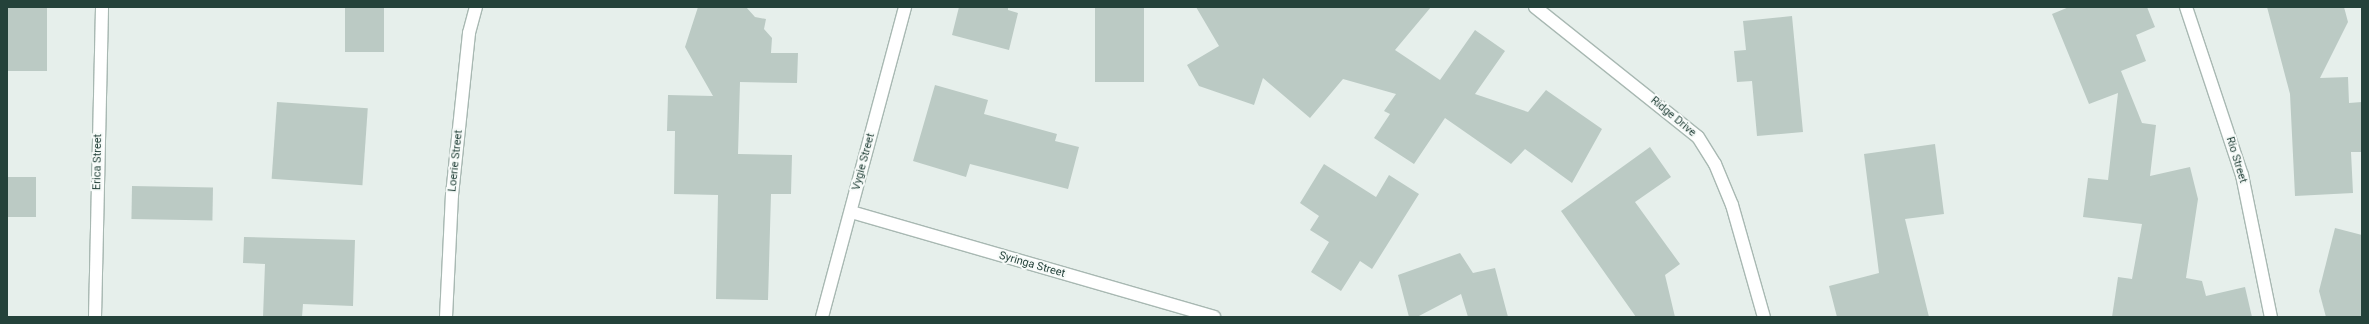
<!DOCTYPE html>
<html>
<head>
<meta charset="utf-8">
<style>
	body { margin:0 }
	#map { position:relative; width:2369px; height:324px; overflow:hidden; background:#e6efeb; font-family:Roboto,sans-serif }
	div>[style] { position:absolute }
	.building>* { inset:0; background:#bbcac4; transform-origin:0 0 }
	.roads { filter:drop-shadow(1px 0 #a8b8b2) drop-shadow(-1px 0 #a8b8b2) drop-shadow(0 1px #a8b8b2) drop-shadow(0 -1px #a8b8b2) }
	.street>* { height:12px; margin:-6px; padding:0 6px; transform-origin:6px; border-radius:6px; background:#fff }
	span { translate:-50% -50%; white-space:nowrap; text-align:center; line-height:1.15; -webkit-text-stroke:4px #f7fbf9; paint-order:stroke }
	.street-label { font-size:11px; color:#24423a }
	.frame { position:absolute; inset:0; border:8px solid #24423a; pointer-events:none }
</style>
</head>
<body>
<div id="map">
	<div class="building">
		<i style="left:7px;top:7px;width:40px;height:64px"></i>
		<i style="left:345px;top:7px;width:39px;height:45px"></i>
		<i style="clip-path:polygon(698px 7px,746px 7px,755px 17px,766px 19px,764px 29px,772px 38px,771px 53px,798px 53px,797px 83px,740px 82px,738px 154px,792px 155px,791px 194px,771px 194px,768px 300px,716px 299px,718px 195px,674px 194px,675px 131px,667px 131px,668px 95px,713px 96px,685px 47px)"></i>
		<i style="clip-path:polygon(959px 7px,1008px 7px,1008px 10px,1018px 13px,1009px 50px,952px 35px)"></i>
		<i style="left:1095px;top:7px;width:49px;height:75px"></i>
		<i style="clip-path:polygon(1196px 7px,1431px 7px,1395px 50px,1440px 80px,1475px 30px,1505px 51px,1475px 94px,1528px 112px,1546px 90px,1602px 129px,1572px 183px,1525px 149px,1511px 164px,1445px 118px,1414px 164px,1374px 138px,1390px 114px,1384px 111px,1396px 94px,1343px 79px,1310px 118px,1263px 78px,1254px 105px,1199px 86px,1187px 65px,1219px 46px)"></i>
		<i style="clip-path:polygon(2069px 7px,2147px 7px,2155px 27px,2136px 35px,2146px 61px,2121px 71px,2142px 123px,2156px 125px,2150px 176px,2190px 167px,2198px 199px,2186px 278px,2202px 281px,2206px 296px,2245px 287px,2252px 317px,2112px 317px,2118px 277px,2132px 279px,2142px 224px,2083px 217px,2088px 178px,2108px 180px,2118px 93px,2089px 104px,2052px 14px)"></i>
		<i style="clip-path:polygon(2267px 7px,2344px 7px,2348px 22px,2320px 78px,2348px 77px,2349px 103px,2362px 102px,2362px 152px,2351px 152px,2353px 193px,2295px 196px,2290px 94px)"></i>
		<i style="clip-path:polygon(1792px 16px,1803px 132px,1757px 136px,1752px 81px,1737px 82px,1734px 51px,1746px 50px,1743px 21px)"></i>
		<i style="clip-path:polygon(935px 85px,988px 100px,984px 114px,1057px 134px,1055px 141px,1079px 147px,1068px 189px,970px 164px,966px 177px,913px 161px)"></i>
		<i style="left:277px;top:102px;width:91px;height:77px;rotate:4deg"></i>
		<i style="clip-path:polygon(1935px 144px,1944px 214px,1905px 219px,1929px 317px,1837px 317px,1829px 286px,1879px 273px,1864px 154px)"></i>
		<i style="clip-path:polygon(1650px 147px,1671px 177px,1635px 202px,1680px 264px,1665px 275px,1675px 317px,1636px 317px,1561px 211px)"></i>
		<i style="clip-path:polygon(1324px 164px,1376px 197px,1389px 175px,1419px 194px,1372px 269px,1360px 261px,1341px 291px,1311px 272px,1329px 242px,1310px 230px,1319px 216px,1300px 203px)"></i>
		<i style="left:7px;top:177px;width:29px;height:40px"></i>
		<i style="left:132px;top:186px;width:81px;height:33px;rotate:1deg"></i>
		<i style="clip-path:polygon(2335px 228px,2362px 235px,2362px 317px,2326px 317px,2319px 291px)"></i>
		<i style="clip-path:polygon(244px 237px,355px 240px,353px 306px,303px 304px,302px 317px,263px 317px,265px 264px,243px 263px)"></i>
		<i style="clip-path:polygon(1460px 253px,1473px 273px,1495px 268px,1508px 317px,1468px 317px,1461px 294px,1417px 317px,1409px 317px,1398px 275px)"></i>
	</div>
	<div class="roads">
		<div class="street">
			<i style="left:1535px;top:7px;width:208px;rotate:38.6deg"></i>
			<i style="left:1698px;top:137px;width:32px;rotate:58deg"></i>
			<i style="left:1715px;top:164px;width:44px;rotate:67.5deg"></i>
			<i style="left:1732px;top:205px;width:116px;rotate:74.1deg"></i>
			<i style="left:2186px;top:7px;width:177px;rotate:71.6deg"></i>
			<i style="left:2242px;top:175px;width:145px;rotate:78.5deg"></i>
			<i style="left:851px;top:212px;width:378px;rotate:16.1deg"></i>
			<i style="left:95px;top:317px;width:310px;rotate:-88.7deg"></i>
			<i style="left:446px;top:317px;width:122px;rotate:-87.2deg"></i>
			<i style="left:452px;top:195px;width:163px;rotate:-84deg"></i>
			<i style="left:469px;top:33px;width:27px;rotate:-75deg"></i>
			<i style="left:822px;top:317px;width:321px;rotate:-75deg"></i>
		</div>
	</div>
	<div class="street-label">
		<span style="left:1673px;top:117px;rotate:40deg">Ridge Drive</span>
		<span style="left:2236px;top:160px;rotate:73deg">Rio Street</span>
		<span style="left:456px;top:161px;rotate:-84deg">Loerie Street</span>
		<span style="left:98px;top:162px;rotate:-89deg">Erica Street</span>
		<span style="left:864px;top:162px;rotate:-75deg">Vygie Street</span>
		<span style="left:1032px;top:265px;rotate:16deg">Syringa Street</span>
	</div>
	<div class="frame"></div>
</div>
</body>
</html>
